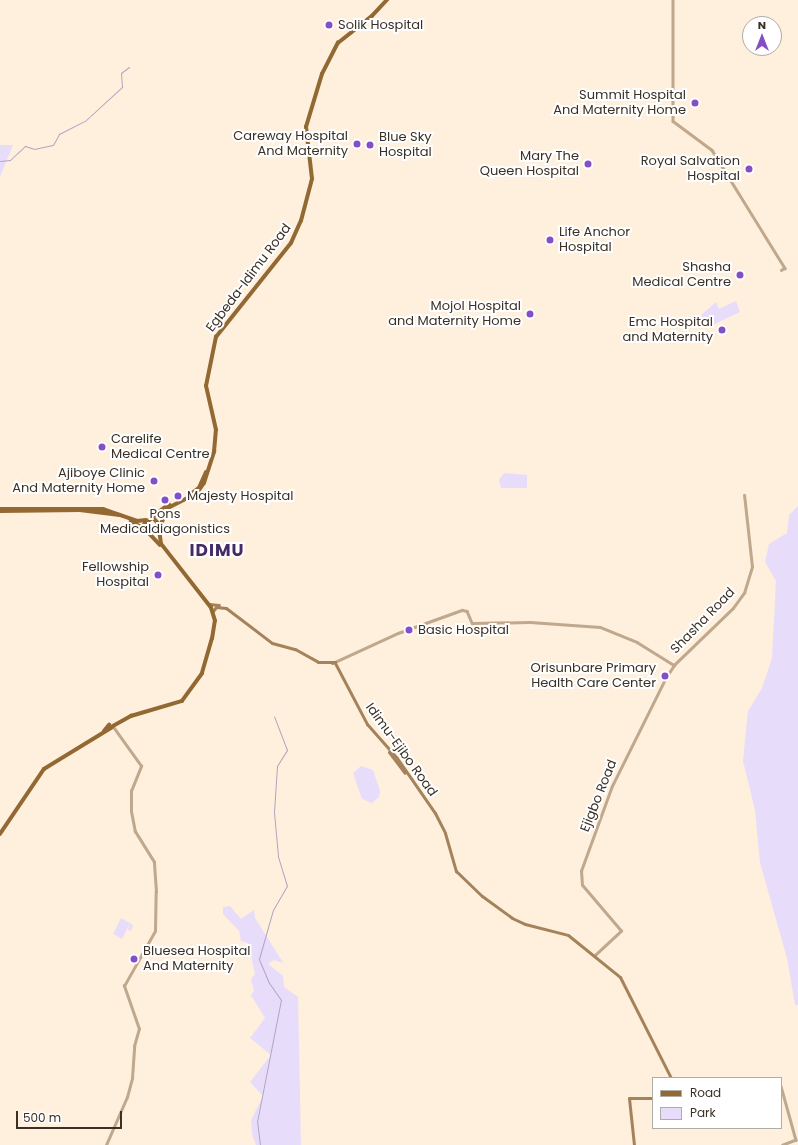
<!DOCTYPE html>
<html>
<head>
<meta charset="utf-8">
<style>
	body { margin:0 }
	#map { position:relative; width:798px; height:1145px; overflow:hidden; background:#ffefdd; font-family:Poppins,sans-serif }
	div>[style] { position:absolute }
	.green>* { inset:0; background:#e7ddfb }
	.stream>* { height:1px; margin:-0.5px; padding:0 0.5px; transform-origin:0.5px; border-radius:0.5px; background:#b0a5c3 }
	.tertiary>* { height:2.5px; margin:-1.25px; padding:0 1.25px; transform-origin:1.25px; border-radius:1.25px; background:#bfa88d }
	.secondary>* { height:3px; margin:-1.5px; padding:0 1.5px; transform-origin:1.5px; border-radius:1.5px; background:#a5835a }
	.primary>* { height:3.5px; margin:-1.75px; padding:0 1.75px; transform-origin:1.75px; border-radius:1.75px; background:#926933 }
	.dots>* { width:11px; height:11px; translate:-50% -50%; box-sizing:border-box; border:2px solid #fff; border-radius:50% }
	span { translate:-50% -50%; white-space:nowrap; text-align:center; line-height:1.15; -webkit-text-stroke:4px #fff; paint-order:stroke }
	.poi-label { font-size:13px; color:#3a3025 }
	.left { translate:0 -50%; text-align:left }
	.right { translate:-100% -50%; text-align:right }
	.street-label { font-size:13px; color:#3a3025 }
	.district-label { font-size:17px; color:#452b66; font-weight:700; letter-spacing:1px }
	.legend { position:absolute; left:652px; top:1077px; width:130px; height:52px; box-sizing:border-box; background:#fff; border:1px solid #b0aca8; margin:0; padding:5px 7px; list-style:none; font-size:12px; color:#3a3025 }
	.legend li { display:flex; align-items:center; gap:8px; height:20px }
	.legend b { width:20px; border:1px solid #b0aca8 }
	.north { position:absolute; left:742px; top:16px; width:40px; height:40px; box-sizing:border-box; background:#fff; border:1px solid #b0aca8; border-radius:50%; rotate:0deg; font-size:11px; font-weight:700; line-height:16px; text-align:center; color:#3a3025 }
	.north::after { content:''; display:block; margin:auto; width:14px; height:18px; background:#844ec6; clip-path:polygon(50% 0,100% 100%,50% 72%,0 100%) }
	.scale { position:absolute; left:16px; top:1111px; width:106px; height:18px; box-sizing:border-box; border:2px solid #3a3025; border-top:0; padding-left:5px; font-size:12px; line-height:14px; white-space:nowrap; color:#3a3025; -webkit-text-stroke:3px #fff; paint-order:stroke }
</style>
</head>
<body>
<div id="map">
	<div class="green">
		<i style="clip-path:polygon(0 145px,13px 145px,0 177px)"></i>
		<i style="clip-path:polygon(736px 301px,740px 312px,708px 327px,701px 315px,716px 302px,719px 309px)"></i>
		<i style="clip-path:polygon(504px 473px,527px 475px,527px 488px,501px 488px,499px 480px)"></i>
		<i style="clip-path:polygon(798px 506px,798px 1005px,795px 1005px,787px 958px,760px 863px,755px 810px,743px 761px,748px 711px,762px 688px,772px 658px,776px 581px,765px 562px,769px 544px,787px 533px,789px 515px)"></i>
		<i style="clip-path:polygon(361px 766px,373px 770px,380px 791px,379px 797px,372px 803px,362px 799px,353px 773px)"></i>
		<i style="clip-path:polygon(230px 906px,241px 919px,254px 910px,255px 918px,289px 972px,283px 963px,274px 960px,268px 964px,283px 976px,284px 987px,298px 997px,301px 1145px,256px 1145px,252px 1134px,251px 1120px,263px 1096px,250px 1082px,271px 1055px,250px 1038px,265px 1018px,251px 995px,254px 991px,251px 979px,255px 974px,248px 943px,241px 941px,239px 931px,223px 914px,223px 907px)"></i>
		<i style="clip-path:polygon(121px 918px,133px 925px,131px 931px,128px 930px,129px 925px,122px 939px,113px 934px)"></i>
	</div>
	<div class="stream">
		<i style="left:0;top:161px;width:10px;rotate:-6deg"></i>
		<i style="left:10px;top:160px;width:21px;rotate:-43deg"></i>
		<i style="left:25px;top:146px;width:9px;rotate:18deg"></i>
		<i style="left:34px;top:149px;width:19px;rotate:-12deg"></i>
		<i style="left:53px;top:145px;width:13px;rotate:-61deg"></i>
		<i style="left:59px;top:134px;width:30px;rotate:-27deg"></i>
		<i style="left:86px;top:120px;width:49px;rotate:-42.5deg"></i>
		<i style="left:122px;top:87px;width:14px;rotate:-94deg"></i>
		<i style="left:121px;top:73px;width:10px;rotate:-37deg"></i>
		<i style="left:260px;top:1145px;width:23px;rotate:-97deg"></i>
		<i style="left:257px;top:1122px;width:124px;rotate:-78.9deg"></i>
		<i style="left:281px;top:1000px;width:21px;rotate:-125deg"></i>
		<i style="left:269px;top:983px;width:26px;rotate:-113deg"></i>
		<i style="left:259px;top:959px;width:51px;rotate:-74.1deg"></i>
		<i style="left:273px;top:910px;width:28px;rotate:-60deg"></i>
		<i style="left:287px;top:886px;width:31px;rotate:-107deg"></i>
		<i style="left:278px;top:856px;width:44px;rotate:-95.2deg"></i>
		<i style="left:274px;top:812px;width:46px;rotate:-86.3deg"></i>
		<i style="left:277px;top:766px;width:19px;rotate:-58deg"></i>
		<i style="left:287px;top:750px;width:36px;rotate:-111deg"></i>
	</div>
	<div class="tertiary">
		<i style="left:673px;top:0;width:121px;rotate:90deg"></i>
		<i style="left:673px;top:121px;width:49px;rotate:36.6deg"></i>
		<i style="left:712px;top:150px;width:139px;rotate:58.3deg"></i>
		<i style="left:785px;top:268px;width:4px;rotate:146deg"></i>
		<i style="left:335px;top:662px;width:69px;rotate:-24.7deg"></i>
		<i style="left:398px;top:633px;width:68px;rotate:-19.8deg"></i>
		<i style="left:462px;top:610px;width:5px;rotate:11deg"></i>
		<i style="left:467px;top:611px;width:13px;rotate:67deg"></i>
		<i style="left:472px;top:623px;width:58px;rotate:-1deg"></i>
		<i style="left:530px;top:622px;width:70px;rotate:4.1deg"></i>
		<i style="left:600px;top:627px;width:40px;rotate:22deg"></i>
		<i style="left:637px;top:642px;width:44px;rotate:31.9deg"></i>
		<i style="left:594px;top:956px;width:37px;rotate:-43deg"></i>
		<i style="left:621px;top:931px;width:60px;rotate:-130.3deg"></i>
		<i style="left:582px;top:885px;width:14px;rotate:-94deg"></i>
		<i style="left:581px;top:871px;width:90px;rotate:-70deg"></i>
		<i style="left:612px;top:786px;width:119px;rotate:-63.6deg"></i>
		<i style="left:665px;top:679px;width:17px;rotate:-57deg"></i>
		<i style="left:674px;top:665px;width:82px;rotate:-44deg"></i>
		<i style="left:733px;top:608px;width:19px;rotate:-54deg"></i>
		<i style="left:744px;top:593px;width:27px;rotate:-73deg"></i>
		<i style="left:752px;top:567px;width:72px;rotate:-96.3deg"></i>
		<i style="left:781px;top:1086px;width:56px;rotate:74.5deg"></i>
		<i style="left:796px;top:1140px;width:14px;rotate:159deg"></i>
		<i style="left:106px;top:1145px;width:52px;rotate:-66.4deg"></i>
		<i style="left:127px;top:1097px;width:20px;rotate:-75deg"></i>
		<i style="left:132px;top:1078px;width:32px;rotate:-86deg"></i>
		<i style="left:134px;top:1046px;width:18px;rotate:-74deg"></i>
		<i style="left:139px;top:1029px;width:46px;rotate:-109.2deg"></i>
		<i style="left:124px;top:986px;width:63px;rotate:-60.6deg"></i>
		<i style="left:155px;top:931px;width:39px;rotate:-89deg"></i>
		<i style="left:156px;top:892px;width:30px;rotate:-94deg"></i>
		<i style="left:154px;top:862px;width:36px;rotate:-122deg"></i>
		<i style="left:135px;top:832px;width:21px;rotate:-101deg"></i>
		<i style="left:131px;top:811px;width:20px;rotate:-90deg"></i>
		<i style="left:131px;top:791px;width:27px;rotate:-68deg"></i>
		<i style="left:141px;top:766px;width:48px;rotate:-125.7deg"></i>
	</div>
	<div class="secondary">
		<i style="left:209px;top:604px;width:10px;rotate:6deg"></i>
		<i style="left:213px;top:611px;width:5px;rotate:-53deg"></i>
		<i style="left:216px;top:607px;width:10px;rotate:6deg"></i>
		<i style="left:226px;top:608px;width:58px;rotate:37.3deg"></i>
		<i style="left:272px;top:643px;width:24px;rotate:15deg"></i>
		<i style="left:295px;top:649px;width:26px;rotate:29deg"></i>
		<i style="left:318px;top:662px;width:17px"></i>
		<i style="left:335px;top:662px;width:3px;rotate:162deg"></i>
		<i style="left:335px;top:663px;width:69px;rotate:62.3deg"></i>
		<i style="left:367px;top:724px;width:45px;rotate:48.6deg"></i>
		<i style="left:397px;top:758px;width:67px;rotate:55.4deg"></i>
		<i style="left:435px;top:813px;width:22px;rotate:63deg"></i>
		<i style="left:445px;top:833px;width:40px;rotate:74deg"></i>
		<i style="left:456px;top:871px;width:36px;rotate:44deg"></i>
		<i style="left:482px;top:896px;width:37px;rotate:36deg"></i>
		<i style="left:512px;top:918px;width:14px;rotate:25deg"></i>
		<i style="left:525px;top:924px;width:44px;rotate:14.3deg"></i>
		<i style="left:568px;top:935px;width:67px;rotate:38.9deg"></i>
		<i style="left:620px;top:977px;width:113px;rotate:63.2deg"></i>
		<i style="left:389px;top:752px;width:26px;rotate:53deg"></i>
		<i style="left:634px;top:1145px;width:47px;rotate:-96.1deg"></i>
		<i style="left:629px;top:1098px;width:24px"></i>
	</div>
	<div class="primary">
		<i style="left:191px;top:494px;width:10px;rotate:-37deg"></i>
		<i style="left:199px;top:488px;width:17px;rotate:-66deg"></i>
		<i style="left:0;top:509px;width:103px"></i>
		<i style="left:103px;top:509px;width:36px;rotate:19deg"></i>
		<i style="left:137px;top:521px;width:9px;rotate:-6deg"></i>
		<i style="left:0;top:511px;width:80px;rotate:-0.7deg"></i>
		<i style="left:80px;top:510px;width:40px;rotate:7.1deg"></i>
		<i style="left:152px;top:517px;width:21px;rotate:-37deg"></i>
		<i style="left:131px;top:521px;width:16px;rotate:30deg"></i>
		<i style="left:160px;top:526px;width:11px;rotate:-131deg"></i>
		<i style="left:153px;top:518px;width:10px;rotate:143deg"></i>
		<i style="left:145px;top:524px;width:7px;rotate:74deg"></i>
		<i style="left:147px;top:531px;width:9px;rotate:6deg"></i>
		<i style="left:156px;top:532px;width:4px;rotate:-45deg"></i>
		<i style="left:159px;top:529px;width:23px;rotate:-67deg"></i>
		<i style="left:168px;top:508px;width:33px;rotate:-27deg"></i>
		<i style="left:197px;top:493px;width:12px;rotate:-55deg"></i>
		<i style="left:204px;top:483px;width:33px;rotate:-72deg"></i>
		<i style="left:214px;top:452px;width:22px;rotate:-85deg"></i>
		<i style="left:216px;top:430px;width:45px;rotate:-102.8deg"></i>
		<i style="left:206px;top:386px;width:50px;rotate:-78.5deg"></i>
		<i style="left:216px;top:337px;width:120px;rotate:-51.4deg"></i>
		<i style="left:291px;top:243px;width:24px;rotate:-66deg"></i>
		<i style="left:301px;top:221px;width:43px;rotate:-75.3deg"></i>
		<i style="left:312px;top:179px;width:52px;rotate:-96.6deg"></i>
		<i style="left:306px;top:127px;width:55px;rotate:-73.2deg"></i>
		<i style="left:322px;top:74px;width:35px;rotate:-63deg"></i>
		<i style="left:338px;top:43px;width:43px;rotate:-38.5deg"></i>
		<i style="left:372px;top:16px;width:22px;rotate:-47deg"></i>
		<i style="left:149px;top:533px;width:16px;rotate:47deg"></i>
		<i style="left:113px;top:726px;width:21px;rotate:-29deg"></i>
		<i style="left:131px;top:716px;width:53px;rotate:-16.4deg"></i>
		<i style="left:182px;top:701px;width:34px;rotate:-54deg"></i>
		<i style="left:202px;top:673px;width:35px;rotate:-74deg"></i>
		<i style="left:212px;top:639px;width:18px;rotate:-81deg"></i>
		<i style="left:215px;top:621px;width:14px;rotate:-107deg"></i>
		<i style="left:211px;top:608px;width:81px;rotate:-128deg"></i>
		<i style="left:161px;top:544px;width:15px;rotate:-98deg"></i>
		<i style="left:104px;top:731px;width:8px;rotate:-50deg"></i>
		<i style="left:0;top:834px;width:78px;rotate:-55.9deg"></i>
		<i style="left:44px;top:769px;width:79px;rotate:-31.5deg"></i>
	</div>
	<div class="dots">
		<i style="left:329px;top:25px;background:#844ec6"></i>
		<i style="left:695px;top:103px;background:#844ec6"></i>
		<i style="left:357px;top:144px;background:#844ec6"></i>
		<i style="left:370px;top:145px;background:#844ec6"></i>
		<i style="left:588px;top:164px;background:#844ec6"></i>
		<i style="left:749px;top:169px;background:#844ec6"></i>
		<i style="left:550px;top:240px;background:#844ec6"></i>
		<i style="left:740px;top:275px;background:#844ec6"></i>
		<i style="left:530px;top:314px;background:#844ec6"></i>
		<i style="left:722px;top:330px;background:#844ec6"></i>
		<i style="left:102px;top:447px;background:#844ec6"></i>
		<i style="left:154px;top:481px;background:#844ec6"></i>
		<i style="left:178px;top:496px;background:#844ec6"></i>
		<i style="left:165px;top:500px;background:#844ec6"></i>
		<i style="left:158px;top:575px;background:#844ec6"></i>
		<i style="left:409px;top:630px;background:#844ec6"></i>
		<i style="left:665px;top:676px;background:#844ec6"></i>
		<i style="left:134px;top:959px;background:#844ec6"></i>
	</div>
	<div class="poi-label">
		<span class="left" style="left:338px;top:25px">Solik Hospital</span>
		<span class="right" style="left:686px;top:103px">Summit Hospital<br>And Maternity Home</span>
		<span class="right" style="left:348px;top:144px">Careway Hospital<br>And Maternity</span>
		<span class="left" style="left:379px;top:145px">Blue Sky<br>Hospital</span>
		<span class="right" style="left:579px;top:164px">Mary The<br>Queen Hospital</span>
		<span class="right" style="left:740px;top:169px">Royal Salvation<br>Hospital</span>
		<span class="left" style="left:559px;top:240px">Life Anchor<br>Hospital</span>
		<span class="right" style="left:731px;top:275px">Shasha<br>Medical Centre</span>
		<span class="right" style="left:521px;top:314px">Mojol Hospital<br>and Maternity Home</span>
		<span class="right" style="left:713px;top:330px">Emc Hospital<br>and Maternity</span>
		<span class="left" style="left:111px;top:447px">Carelife<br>Medical Centre</span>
		<span class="right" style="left:145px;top:481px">Ajiboye Clinic<br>And Maternity Home</span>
		<span class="left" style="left:187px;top:496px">Majesty Hospital</span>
		<span style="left:165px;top:522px">Pons<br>Medicaldiagonistics</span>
		<span class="right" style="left:149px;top:575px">Fellowship<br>Hospital</span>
		<span class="left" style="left:418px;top:630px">Basic Hospital</span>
		<span class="right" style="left:656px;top:676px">Orisunbare Primary<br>Health Care Center</span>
		<span class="left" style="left:143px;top:959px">Bluesea Hospital<br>And Maternity</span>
	</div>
	<div class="street-label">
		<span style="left:249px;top:278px;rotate:-53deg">Egbeda-Idimu Road</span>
		<span style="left:703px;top:621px;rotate:-46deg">Shasha Road</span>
		<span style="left:401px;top:750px;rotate:54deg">Idimu-Ejibo Road</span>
		<span style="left:599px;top:796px;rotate:-68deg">Ejigbo Road</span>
	</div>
	<div class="district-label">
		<span style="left:217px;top:551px">IDIMU</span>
	</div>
	<ul class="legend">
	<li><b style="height:5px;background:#926933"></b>Road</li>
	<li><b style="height:11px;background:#e7ddfb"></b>Park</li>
	</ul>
	<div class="north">N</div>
	<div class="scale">500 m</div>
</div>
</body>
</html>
